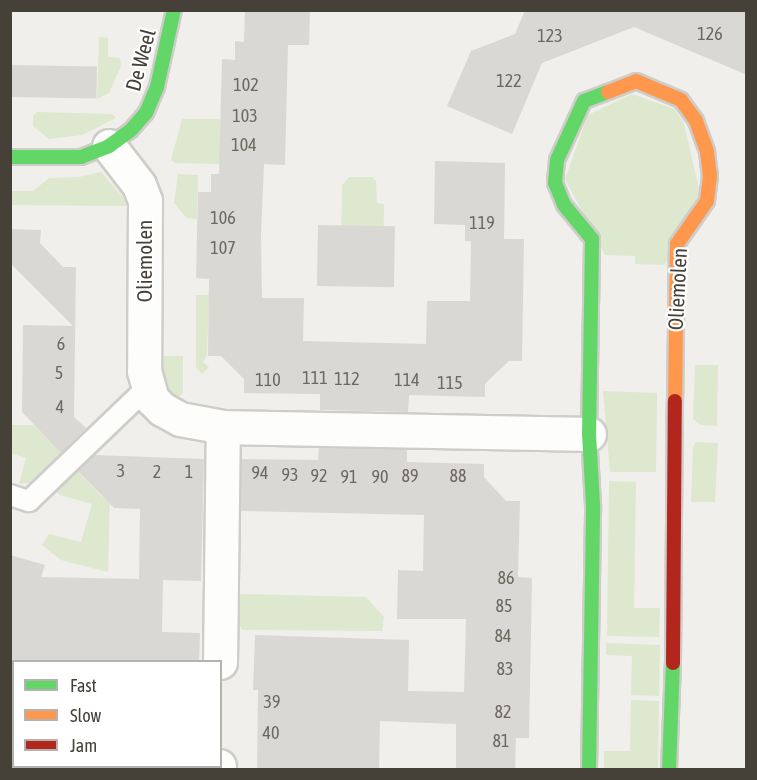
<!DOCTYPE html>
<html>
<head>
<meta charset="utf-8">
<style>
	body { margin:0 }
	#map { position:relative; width:757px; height:780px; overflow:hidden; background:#f0efeb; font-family:"Asap Condensed",sans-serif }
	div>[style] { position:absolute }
	.green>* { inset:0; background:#dde8ce }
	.building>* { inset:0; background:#dad8d4; transform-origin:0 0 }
	.roads { filter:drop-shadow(2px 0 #cecdc9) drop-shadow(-2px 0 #cecdc9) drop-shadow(0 2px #cecdc9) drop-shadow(0 -2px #cecdc9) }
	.lane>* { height:20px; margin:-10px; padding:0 10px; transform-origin:10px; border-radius:10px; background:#fdfdfc }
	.street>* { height:33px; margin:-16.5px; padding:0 16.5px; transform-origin:16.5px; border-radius:16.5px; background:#fdfdfc }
	.fast>* { height:14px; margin:-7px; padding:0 7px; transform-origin:7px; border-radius:7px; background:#63d668 }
	.slow>* { height:14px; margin:-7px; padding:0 7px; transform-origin:7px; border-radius:7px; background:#ff974d }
	.jam>* { height:14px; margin:-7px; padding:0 7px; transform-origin:7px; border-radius:7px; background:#b3261e }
	span { translate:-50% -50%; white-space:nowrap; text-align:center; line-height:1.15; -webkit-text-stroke:4.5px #fff; paint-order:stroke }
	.number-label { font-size:18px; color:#6b6860 }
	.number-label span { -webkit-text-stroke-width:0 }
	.street-label { font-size:21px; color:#454138 }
	.frame { position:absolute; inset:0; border:12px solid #454138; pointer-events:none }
	.legend { position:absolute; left:12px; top:660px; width:210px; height:108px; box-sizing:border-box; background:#fff; border:2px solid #b5b3af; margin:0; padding:8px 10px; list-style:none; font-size:18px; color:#454138 }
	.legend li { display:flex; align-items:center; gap:12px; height:30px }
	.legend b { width:30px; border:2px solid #b5b3af }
</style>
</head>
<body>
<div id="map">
	<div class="green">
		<i style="clip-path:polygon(99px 37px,108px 38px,108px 57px,120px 58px,121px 66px,109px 93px,97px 99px)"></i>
		<i style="clip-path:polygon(632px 94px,675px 109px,684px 124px,700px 193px,665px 265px,635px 264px,635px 256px,605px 255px,565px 179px,588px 115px)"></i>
		<i style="clip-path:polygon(37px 112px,112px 114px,116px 118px,82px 135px,49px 139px,33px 126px,33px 116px)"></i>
		<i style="clip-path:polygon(182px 119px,220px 119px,220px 164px,175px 163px,171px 160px)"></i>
		<i style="clip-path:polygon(101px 172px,129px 204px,126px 206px,11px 205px,11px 191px,33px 191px,49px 178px,79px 177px)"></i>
		<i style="clip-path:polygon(178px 174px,198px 175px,197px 219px,187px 218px,174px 203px)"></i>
		<i style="clip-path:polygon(349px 177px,372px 177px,376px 181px,377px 203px,384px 204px,383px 265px,341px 260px,342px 185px)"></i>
		<i style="clip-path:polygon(196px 295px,209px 295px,207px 355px,203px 362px,209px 367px,202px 374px,196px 367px)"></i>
		<i style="clip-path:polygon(156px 356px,183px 356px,183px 393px,175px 400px,167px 392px)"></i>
		<i style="clip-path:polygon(695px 365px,718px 365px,717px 426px,701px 425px,693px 419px)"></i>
		<i style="clip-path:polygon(603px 391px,657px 393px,656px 472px,610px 472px)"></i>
		<i style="clip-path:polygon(10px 425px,34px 425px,61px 453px,29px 483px,19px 484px,26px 458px,11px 453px)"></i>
		<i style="clip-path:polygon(696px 442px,718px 443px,715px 502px,691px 502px,693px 447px)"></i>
		<i style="clip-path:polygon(75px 468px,102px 497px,110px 497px,108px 572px,61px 560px,42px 545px,49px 534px,81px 542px,92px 504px,60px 495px,56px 491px,55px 488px)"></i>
		<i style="clip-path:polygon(609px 481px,636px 482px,634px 608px,660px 608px,659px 637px,607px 636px)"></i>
		<i style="clip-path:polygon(240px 594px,366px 597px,384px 617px,382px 631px,242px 630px,239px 624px)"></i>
		<i style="clip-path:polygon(606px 643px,660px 645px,659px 696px,631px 695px,632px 656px,606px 655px)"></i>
		<i style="clip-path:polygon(631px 700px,659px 701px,658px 769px,604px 770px,604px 751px,630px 751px)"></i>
	</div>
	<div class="building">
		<i style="clip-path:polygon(245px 10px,310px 10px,309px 45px,288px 45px,285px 165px,264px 164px,261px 236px,262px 298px,304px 298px,303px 341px,426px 344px,427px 301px,470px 301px,471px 241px,465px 241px,465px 225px,434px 224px,435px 161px,505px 163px,504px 239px,524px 239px,522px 361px,509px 361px,497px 372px,485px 384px,485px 397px,409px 395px,408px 412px,320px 410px,320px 394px,244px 393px,244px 379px,221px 356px,208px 356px,209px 279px,196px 278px,198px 192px,211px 192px,211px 174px,219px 174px,222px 59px,235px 60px,235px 41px,244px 42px)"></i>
		<i style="clip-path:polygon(525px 10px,747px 10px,747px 75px,634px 27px,542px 63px,512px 134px,447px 106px,471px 51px,515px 34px)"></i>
		<i style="left:10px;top:65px;width:87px;height:32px;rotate:1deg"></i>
		<i style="left:318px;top:225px;width:77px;height:61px;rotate:1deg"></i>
		<i style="clip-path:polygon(10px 229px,41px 230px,40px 243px,63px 267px,76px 267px,74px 417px,86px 428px,61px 453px,22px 412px,23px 325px,73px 326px,10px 263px)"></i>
		<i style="clip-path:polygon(319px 448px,407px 449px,407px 462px,484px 464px,484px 477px,506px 501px,520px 501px,518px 577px,532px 578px,529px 738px,516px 738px,515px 770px,456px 770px,456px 724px,380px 721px,379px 770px,257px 770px,258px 690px,253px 690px,255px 635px,409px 640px,408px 691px,464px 692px,466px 619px,397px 619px,398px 570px,423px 571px,424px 515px,241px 511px,241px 459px,318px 460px)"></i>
		<i style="clip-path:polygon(94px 455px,204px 459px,201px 581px,163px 580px,162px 632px,200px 633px,199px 662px,10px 662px,10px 555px,45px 565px,41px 577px,139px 579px,140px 509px,114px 508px,78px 471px)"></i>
	</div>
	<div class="roads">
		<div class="lane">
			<i style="left:10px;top:495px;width:20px;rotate:18deg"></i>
			<i style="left:29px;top:501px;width:165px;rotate:-43.8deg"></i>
		</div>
		<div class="street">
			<i style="left:109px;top:146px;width:49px;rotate:52.4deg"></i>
			<i style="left:139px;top:185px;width:17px;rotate:69deg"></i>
			<i style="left:145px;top:201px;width:170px;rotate:90.3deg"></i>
			<i style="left:144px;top:371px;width:29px;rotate:74deg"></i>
			<i style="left:152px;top:399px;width:14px;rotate:45deg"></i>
			<i style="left:162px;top:409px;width:21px;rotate:29deg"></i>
			<i style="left:180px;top:419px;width:44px;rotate:10.5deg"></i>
			<i style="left:223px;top:427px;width:366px;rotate:1.1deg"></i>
			<i style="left:220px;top:662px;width:235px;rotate:-89.3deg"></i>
			<i style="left:219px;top:770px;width:4px;rotate:-90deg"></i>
		</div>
		<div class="fast">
			<i style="left:10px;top:157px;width:71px"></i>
			<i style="left:81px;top:157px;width:30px;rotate:-21deg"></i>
			<i style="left:109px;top:146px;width:27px;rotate:-36deg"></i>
			<i style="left:131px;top:130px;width:23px;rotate:-49deg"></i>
			<i style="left:146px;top:113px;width:28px;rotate:-67deg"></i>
			<i style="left:157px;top:87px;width:79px;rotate:-77.6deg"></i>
			<i style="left:589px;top:770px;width:265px;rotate:-89.1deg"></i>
			<i style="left:593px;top:505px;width:71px;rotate:-93.2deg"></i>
			<i style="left:589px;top:434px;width:195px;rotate:-89.1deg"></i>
			<i style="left:592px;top:239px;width:44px;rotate:-129.5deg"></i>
			<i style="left:564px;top:205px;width:24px;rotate:-112deg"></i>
			<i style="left:555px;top:183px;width:23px;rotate:-85deg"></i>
			<i style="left:557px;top:160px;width:65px;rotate:-65.4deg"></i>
			<i style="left:584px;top:101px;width:26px;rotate:-21deg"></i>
			<i style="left:669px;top:770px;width:107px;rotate:-87.9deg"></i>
		</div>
		<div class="slow">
			<i style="left:608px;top:92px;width:30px;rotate:-21deg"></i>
			<i style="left:636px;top:81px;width:49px;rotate:22.9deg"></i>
			<i style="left:681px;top:100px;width:26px;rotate:54deg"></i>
			<i style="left:696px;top:121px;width:33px;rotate:70deg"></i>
			<i style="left:707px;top:152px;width:24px;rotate:83deg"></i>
			<i style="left:710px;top:176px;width:25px;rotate:97deg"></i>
			<i style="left:707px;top:201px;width:52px;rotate:124.9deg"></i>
			<i style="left:677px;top:244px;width:157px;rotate:90.7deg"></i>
		</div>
		<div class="jam">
			<i style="left:673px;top:663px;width:262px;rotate:-89.6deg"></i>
		</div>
	</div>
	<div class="number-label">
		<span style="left:710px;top:34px">126</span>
		<span style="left:550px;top:36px">123</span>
		<span style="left:509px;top:81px">122</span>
		<span style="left:246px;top:85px">102</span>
		<span style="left:245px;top:116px">103</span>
		<span style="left:244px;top:145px">104</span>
		<span style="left:223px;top:218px">106</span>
		<span style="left:482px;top:223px">119</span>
		<span style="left:223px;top:248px">107</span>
		<span style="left:61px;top:344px">6</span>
		<span style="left:59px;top:373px">5</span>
		<span style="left:315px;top:378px">111</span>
		<span style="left:347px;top:379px">112</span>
		<span style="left:268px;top:380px">110</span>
		<span style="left:407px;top:380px">114</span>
		<span style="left:450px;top:383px">115</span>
		<span style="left:60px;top:407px">4</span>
		<span style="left:121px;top:471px">3</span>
		<span style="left:157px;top:472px">2</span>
		<span style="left:189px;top:472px">1</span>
		<span style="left:260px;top:473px">94</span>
		<span style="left:290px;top:475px">93</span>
		<span style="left:319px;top:476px">92</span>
		<span style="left:410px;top:476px">89</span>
		<span style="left:458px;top:476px">88</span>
		<span style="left:349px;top:477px">91</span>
		<span style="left:380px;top:477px">90</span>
		<span style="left:506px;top:578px">86</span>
		<span style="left:504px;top:606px">85</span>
		<span style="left:503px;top:636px">84</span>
		<span style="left:505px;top:669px">83</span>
		<span style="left:272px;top:702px">39</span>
		<span style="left:503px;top:712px">82</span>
		<span style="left:271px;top:733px">40</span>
		<span style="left:501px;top:741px">81</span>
	</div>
	<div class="street-label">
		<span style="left:140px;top:60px;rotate:-75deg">De Weel</span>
		<span style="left:144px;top:261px;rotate:-90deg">Oliemolen</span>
		<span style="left:677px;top:289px;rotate:-87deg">Oliemolen</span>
	</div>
	<div class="frame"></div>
	<ul class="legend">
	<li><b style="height:8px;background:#63d668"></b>Fast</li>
	<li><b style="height:8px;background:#ff974d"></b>Slow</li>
	<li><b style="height:8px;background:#b3261e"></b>Jam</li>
	</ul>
</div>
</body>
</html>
